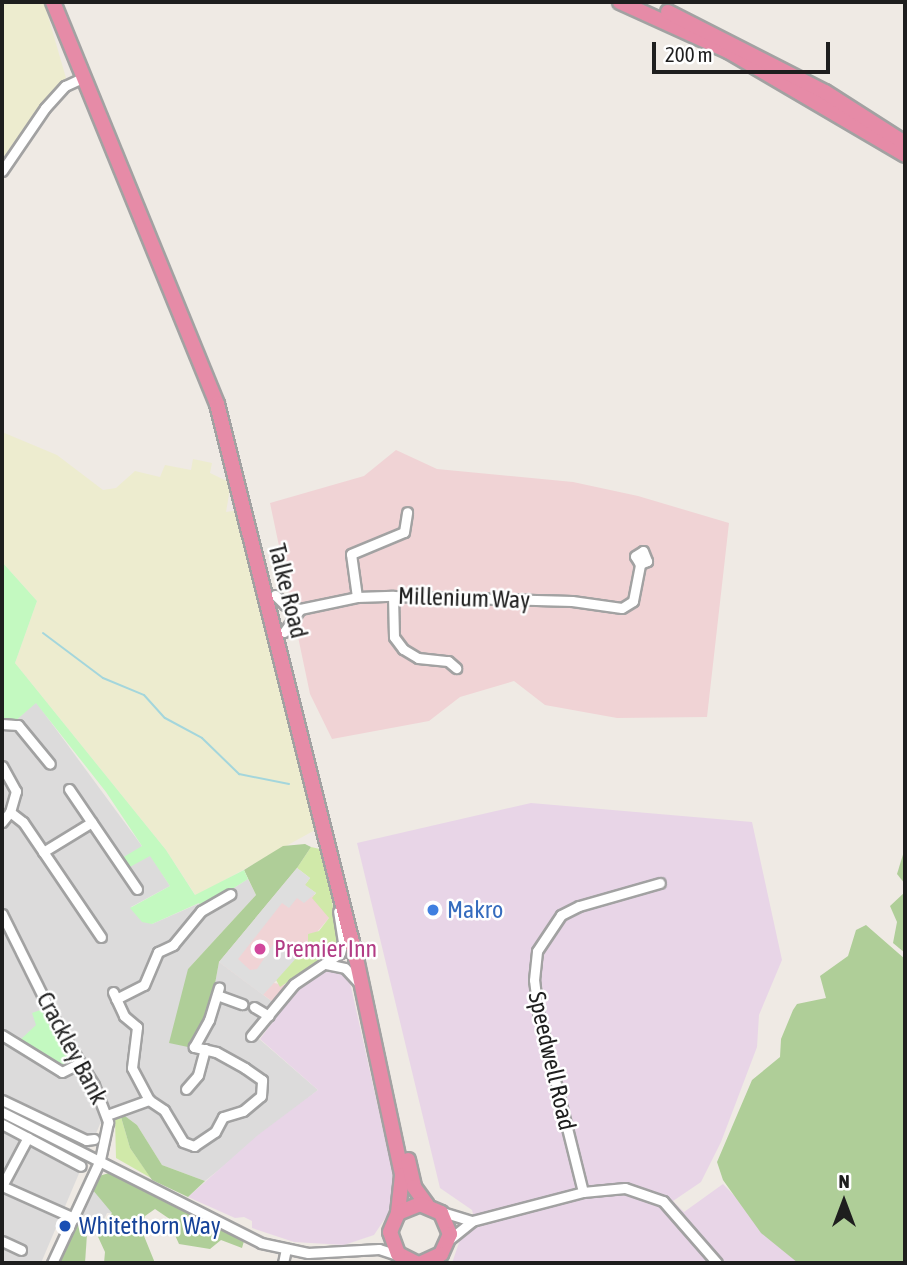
<!DOCTYPE html>
<html>
<head>
<meta charset="utf-8">
<style>
	body { margin:0 }
	#map { position:relative; width:907px; height:1265px; overflow:hidden; background:#efeae4; font-family:"Asap Condensed",sans-serif }
	div>[style] { position:absolute }
	.residential>* { inset:0; background:#dcdbdb }
	.commercial>* { inset:0; background:#f0d3d5 }
	.industrial>* { inset:0; background:#e8d5e7 }
	.farmland>* { inset:0; background:#edeccf }
	.grass>* { inset:0; background:#d0e9a9 }
	.forest>* { inset:0; background:#afce98 }
	.park>* { inset:0; background:#c3f9c0 }
	.parking>* { inset:0; background:#dedede }
	.stream>* { height:2px; margin:-1px; padding:0 1px; transform-origin:1px; border-radius:1px; background:#a4d6dc }
	.roads { filter:drop-shadow(2px 0 #a2a2a2) drop-shadow(-2px 0 #a2a2a2) drop-shadow(0 2px #a2a2a2) drop-shadow(0 -2px #a2a2a2) }
	.minor>* { height:9px; margin:-4.5px; padding:0 4.5px; transform-origin:4.5px; border-radius:4.5px; background:#fff }
	.highway>* { height:14px; margin:-7px; padding:0 7px; transform-origin:7px; border-radius:7px; background:#e68ba7 }
	.dots>* { width:19px; height:19px; translate:-50% -50%; box-sizing:border-box; border:4px solid #fff; border-radius:50% }
	span { translate:-50% -50%; white-space:nowrap; text-align:center; line-height:1.15; -webkit-text-stroke:5px #fff; paint-order:stroke }
	.street-label { font-size:24px; color:#1e1e1e }
	.shop-label { font-size:24px; color:#366cbe }
	.left { translate:0 -50%; text-align:left }
	.hotel-label { font-size:24px; color:#b23c85 }
	.transit-label { font-size:24px; color:#164399 }
	.frame { position:absolute; inset:0; border:4px solid #1e1e1e; pointer-events:none }
	.north { position:absolute; left:809px; top:1167px; width:70px; height:70px; -webkit-text-stroke:5px #fff; paint-order:stroke; rotate:0deg; font-size:19px; font-weight:700; line-height:28px; text-align:center; color:#1e1e1e }
	.north::after { content:''; display:block; margin:auto; width:24px; height:32px; background:#1e1e1e; clip-path:polygon(50% 0,100% 100%,50% 72%,0 100%) }
	.scale { position:absolute; left:652px; top:42px; width:178px; height:32px; box-sizing:border-box; border:4px solid #1e1e1e; border-top:0; padding-left:9px; font-size:21px; line-height:24px; white-space:nowrap; color:#1e1e1e; -webkit-text-stroke:5px #fff; paint-order:stroke }
</style>
</head>
<body>
<div id="map">
	<div class="residential">
		<i style="clip-path:polygon(36px 702px,142px 846px,128px 867px,150px 855px,170px 886px,131px 907px,152px 924px,200px 903px,203px 907px,248px 879px,256px 895px,188px 969px,188px 1046px,210px 1011px,219px 962px,273px 1002px,251px 1032px,318px 1090px,205px 1181px,162px 1165px,137px 1125px,125px 1116px,100px 1124px,41px 1263px,2px 1263px,2px 724px,14px 722px)"></i>
		<i style="clip-path:polygon(92px 1189px,100px 1193px,112px 1213px,107px 1213px,101px 1226px,79px 1216px)"></i>
	</div>
	<div class="commercial">
		<i style="clip-path:polygon(396px 450px,437px 469px,573px 482px,638px 496px,729px 523px,707px 717px,617px 718px,545px 705px,514px 681px,460px 697px,429px 721px,332px 739px,310px 694px,270px 503px,364px 476px)"></i>
		<i style="clip-path:polygon(297px 868px,329px 918px,274px 983px,286px 985px,273px 1002px,219px 962px)"></i>
	</div>
	<div class="industrial">
		<i style="clip-path:polygon(531px 803px,752px 822px,782px 960px,759px 1015px,757px 1047px,721px 1142px,701px 1182px,673px 1201px,684px 1212px,723px 1184px,799px 1263px,452px 1263px,462px 1234px,476px 1226px,472px 1210px,440px 1188px,357px 843px)"></i>
		<i style="clip-path:polygon(341px 971px,349px 978px,395px 1183px,388px 1214px,374px 1235px,344px 1245px,294px 1242px,252px 1228px,252px 1221px,244px 1217px,235px 1218px,188px 1197px,258px 1135px,318px 1090px,260px 1039px,303px 982px,324px 972px)"></i>
	</div>
	<div class="farmland">
		<i style="clip-path:polygon(2px 2px,44px 2px,66px 78px,2px 165px)"></i>
		<i style="clip-path:polygon(2px 432px,57px 455px,103px 490px,116px 488px,135px 471px,160px 477px,165px 465px,191px 470px,193px 459px,212px 463px,210px 473px,231px 483px,226px 512px,238px 510px,315px 830px,196px 896px,166px 850px,15px 663px,37px 601px,2px 562px)"></i>
	</div>
	<div class="grass">
		<i style="clip-path:polygon(311px 847px,320px 849px,329px 872px,337px 945px,332px 954px,280px 987px,275px 978px,308px 946px,308px 934px,319px 931px,329px 918px,312px 898px,316px 893px,305px 885px,310px 878px,297px 868px)"></i>
		<i style="clip-path:polygon(121px 1117px,130px 1148px,151px 1178px,116px 1158px,115px 1119px)"></i>
	</div>
	<div class="forest">
		<i style="clip-path:polygon(305px 844px,311px 847px,297px 868px,219px 962px,210px 1011px,188px 1047px,169px 1043px,188px 969px,256px 895px,244px 870px,283px 846px)"></i>
		<i style="clip-path:polygon(905px 848px,905px 884px,897px 874px)"></i>
		<i style="clip-path:polygon(905px 892px,905px 953px,893px 943px,897px 922px,890px 906px)"></i>
		<i style="clip-path:polygon(866px 925px,905px 959px,905px 1263px,798px 1263px,761px 1233px,723px 1180px,717px 1162px,752px 1080px,780px 1057px,781px 1039px,793px 1010px,797px 1004px,826px 998px,820px 976px,848px 956px,856px 930px)"></i>
		<i style="clip-path:polygon(125px 1116px,137px 1125px,162px 1165px,205px 1181px,188px 1197px,152px 1180px,130px 1148px,121px 1117px)"></i>
		<i style="clip-path:polygon(109px 1173px,244px 1241px,242px 1248px,221px 1240px,210px 1249px,179px 1244px,173px 1231px,177px 1224px,155px 1209px,145px 1216px,144px 1236px,155px 1263px,104px 1263px,105px 1252px,94px 1228px,101px 1226px,112px 1213px,92px 1189px,99px 1176px)"></i>
		<i style="clip-path:polygon(76px 1220px,83px 1222px,87px 1234px,85px 1263px,56px 1263px)"></i>
	</div>
	<div class="park">
		<i style="clip-path:polygon(2px 562px,37px 601px,15px 663px,166px 850px,195px 895px,244px 870px,248px 879px,202px 908px,199px 903px,152px 924px,142px 922px,130px 908px,170px 886px,150px 856px,128px 868px,122px 858px,142px 846px,106px 792px,36px 703px,14px 722px,2px 724px)"></i>
		<i style="clip-path:polygon(43px 1009px,69px 1052px,70px 1063px,63px 1067px,19px 1041px,36px 1025px,32px 1013px)"></i>
	</div>
	<div class="parking">
		<i style="clip-path:polygon(297px 868px,310px 878px,305px 885px,316px 893px,304px 903px,297px 898px,289px 908px,282px 903px,238px 959px,250px 970px,257px 969px,277px 939px,293px 946px,291px 949px,299px 955px,263px 995px,219px 962px)"></i>
	</div>
	<div class="stream">
		<i style="left:43px;top:633px;width:75px;rotate:36.9deg"></i>
		<i style="left:103px;top:678px;width:44px;rotate:22.5deg"></i>
		<i style="left:144px;top:695px;width:31px;rotate:48deg"></i>
		<i style="left:165px;top:718px;width:42px;rotate:28.4deg"></i>
		<i style="left:202px;top:738px;width:52px;rotate:44.2deg"></i>
		<i style="left:239px;top:774px;width:51px;rotate:11.3deg"></i>
	</div>
	<div class="roads">
		<div class="minor">
			<i style="left:2px;top:171px;width:76px;rotate:-55.7deg"></i>
			<i style="left:45px;top:108px;width:30px;rotate:-48deg"></i>
			<i style="left:65px;top:86px;width:21px;rotate:-25deg"></i>
			<i style="left:275px;top:595px;width:14px;rotate:45deg"></i>
			<i style="left:285px;top:605px;width:16px;rotate:15deg"></i>
			<i style="left:300px;top:609px;width:58px;rotate:-11.9deg"></i>
			<i style="left:357px;top:597px;width:36px;rotate:-2deg"></i>
			<i style="left:393px;top:596px;width:179px;rotate:1.6deg"></i>
			<i style="left:572px;top:601px;width:50px;rotate:8deg"></i>
			<i style="left:622px;top:608px;width:13px;rotate:-32deg"></i>
			<i style="left:633px;top:601px;width:38px;rotate:-79deg"></i>
			<i style="left:640px;top:564px;width:9px;rotate:-122deg"></i>
			<i style="left:635px;top:556px;width:9px;rotate:-32deg"></i>
			<i style="left:643px;top:551px;width:11px;rotate:68deg"></i>
			<i style="left:647px;top:561px;width:8px;rotate:157deg"></i>
			<i style="left:393px;top:596px;width:41px;rotate:88.6deg"></i>
			<i style="left:394px;top:637px;width:15px;rotate:53deg"></i>
			<i style="left:403px;top:649px;width:17px;rotate:31deg"></i>
			<i style="left:418px;top:658px;width:30px;rotate:6deg"></i>
			<i style="left:448px;top:661px;width:11px;rotate:41deg"></i>
			<i style="left:357px;top:597px;width:43px;rotate:-97.9deg"></i>
			<i style="left:351px;top:554px;width:57px;rotate:-22.5deg"></i>
			<i style="left:404px;top:532px;width:20px;rotate:-81deg"></i>
			<i style="left:284px;top:632px;width:28px;rotate:-55deg"></i>
			<i style="left:2px;top:724px;width:16px;rotate:4deg"></i>
			<i style="left:18px;top:725px;width:50px;rotate:50.6deg"></i>
			<i style="left:2px;top:766px;width:29px;rotate:61deg"></i>
			<i style="left:16px;top:791px;width:22px;rotate:106deg"></i>
			<i style="left:10px;top:812px;width:13px;rotate:129deg"></i>
			<i style="left:69px;top:789px;width:121px;rotate:55.8deg"></i>
			<i style="left:10px;top:812px;width:16px;rotate:38deg"></i>
			<i style="left:23px;top:822px;width:139px;rotate:55.9deg"></i>
			<i style="left:43px;top:852px;width:57px;rotate:-31.5deg"></i>
			<i style="left:2px;top:914px;width:124px;rotate:63.6deg"></i>
			<i style="left:57px;top:1025px;width:70px;rotate:58.3deg"></i>
			<i style="left:94px;top:1085px;width:40px;rotate:69deg"></i>
			<i style="left:108px;top:1122px;width:39px;rotate:102deg"></i>
			<i style="left:100px;top:1160px;width:114px;rotate:115deg"></i>
			<i style="left:326px;top:964px;width:19px;rotate:12deg"></i>
			<i style="left:345px;top:968px;width:22px;rotate:47deg"></i>
			<i style="left:113px;top:992px;width:26px;rotate:65deg"></i>
			<i style="left:124px;top:1016px;width:17px;rotate:40deg"></i>
			<i style="left:137px;top:1027px;width:41px;rotate:97deg"></i>
			<i style="left:132px;top:1068px;width:36px;rotate:62deg"></i>
			<i style="left:217px;top:995px;width:27px;rotate:20deg"></i>
			<i style="left:116px;top:999px;width:31px;rotate:-27deg"></i>
			<i style="left:144px;top:985px;width:36px;rotate:-67deg"></i>
			<i style="left:158px;top:952px;width:17px;rotate:-25deg"></i>
			<i style="left:173px;top:945px;width:44px;rotate:-50.5deg"></i>
			<i style="left:201px;top:911px;width:34px;rotate:-30deg"></i>
			<i style="left:254px;top:1007px;width:17px;rotate:31deg"></i>
			<i style="left:2px;top:1035px;width:70px;rotate:31.7deg"></i>
			<i style="left:62px;top:1072px;width:20px;rotate:-27deg"></i>
			<i style="left:251px;top:1036px;width:67px;rotate:-50.4deg"></i>
			<i style="left:294px;top:984px;width:55px;rotate:-34deg"></i>
			<i style="left:340px;top:953px;width:11px;rotate:-75deg"></i>
			<i style="left:343px;top:942px;width:31px;rotate:-99deg"></i>
			<i style="left:186px;top:1089px;width:18px;rotate:-49deg"></i>
			<i style="left:198px;top:1075px;width:27px;rotate:-75deg"></i>
			<i style="left:2px;top:1100px;width:93px;rotate:25.5deg"></i>
			<i style="left:86px;top:1140px;width:8px;rotate:-7deg"></i>
			<i style="left:2px;top:1112px;width:290px;rotate:26.8deg"></i>
			<i style="left:261px;top:1243px;width:48px;rotate:12deg"></i>
			<i style="left:308px;top:1253px;width:71px;rotate:-3.2deg"></i>
			<i style="left:379px;top:1249px;width:19px;rotate:18deg"></i>
			<i style="left:107px;top:1115px;width:45px;rotate:-19.7deg"></i>
			<i style="left:149px;top:1100px;width:18px;rotate:34deg"></i>
			<i style="left:164px;top:1110px;width:37px;rotate:59deg"></i>
			<i style="left:183px;top:1142px;width:12px;rotate:20deg"></i>
			<i style="left:194px;top:1146px;width:25px;rotate:-34deg"></i>
			<i style="left:215px;top:1132px;width:17px;rotate:-62deg"></i>
			<i style="left:223px;top:1117px;width:21px;rotate:-17deg"></i>
			<i style="left:243px;top:1111px;width:23px;rotate:-40deg"></i>
			<i style="left:261px;top:1096px;width:16px;rotate:-86deg"></i>
			<i style="left:262px;top:1080px;width:21px;rotate:-145deg"></i>
			<i style="left:245px;top:1068px;width:33px;rotate:-151deg"></i>
			<i style="left:216px;top:1052px;width:23px;rotate:-167deg"></i>
			<i style="left:194px;top:1047px;width:31px;rotate:-61deg"></i>
			<i style="left:209px;top:1020px;width:34px;rotate:-73deg"></i>
			<i style="left:2px;top:1124px;width:89px;rotate:28deg"></i>
			<i style="left:2px;top:1186px;width:79px;rotate:24deg"></i>
			<i style="left:2px;top:1186px;width:55px;rotate:-62deg"></i>
			<i style="left:583px;top:1192px;width:186px;rotate:-104deg"></i>
			<i style="left:538px;top:1012px;width:32px;rotate:-97deg"></i>
			<i style="left:534px;top:980px;width:29px;rotate:-84deg"></i>
			<i style="left:537px;top:951px;width:43px;rotate:-56.3deg"></i>
			<i style="left:561px;top:915px;width:20px;rotate:-27deg"></i>
			<i style="left:579px;top:906px;width:84px;rotate:-15.9deg"></i>
			<i style="left:439px;top:1211px;width:34px;rotate:17deg"></i>
			<i style="left:450px;top:1239px;width:28px;rotate:-39deg"></i>
			<i style="left:472px;top:1221px;width:115px;rotate:-14.6deg"></i>
			<i style="left:583px;top:1192px;width:42px;rotate:-5.4deg"></i>
			<i style="left:625px;top:1188px;width:40px;rotate:18.9deg"></i>
			<i style="left:663px;top:1201px;width:82px;rotate:48.9deg"></i>
			<i style="left:2px;top:1241px;width:21px;rotate:25deg"></i>
			<i style="left:283px;top:1263px;width:14px;rotate:-78deg"></i>
		</div>
		<div class="highway">
			<i style="left:53px;top:2px;width:434px;rotate:67.8deg"></i>
			<i style="left:217px;top:404px;width:571px;rotate:75.92deg"></i>
			<i style="left:356px;top:958px;width:222px;rotate:78deg"></i>
			<i style="left:402px;top:1175px;width:38px;rotate:96deg"></i>
			<i style="left:620px;top:2px;width:119px;rotate:24.4deg"></i>
			<i style="left:728px;top:51px;width:205px;rotate:30.4deg"></i>
			<i style="left:668px;top:12px;width:176px;rotate:27deg"></i>
			<i style="left:825px;top:92px;width:95px;rotate:32.5deg"></i>
			<i style="left:408px;top:1160px;width:28px;rotate:77deg"></i>
			<i style="left:414px;top:1187px;width:22px;rotate:54deg"></i>
			<i style="left:416px;top:1263px;width:20px;rotate:-153deg"></i>
			<i style="left:398px;top:1254px;width:23px;rotate:-110deg"></i>
			<i style="left:390px;top:1232px;width:21px;rotate:-67deg"></i>
			<i style="left:398px;top:1213px;width:24px;rotate:-22deg"></i>
			<i style="left:420px;top:1204px;width:23px;rotate:23deg"></i>
			<i style="left:441px;top:1213px;width:23px;rotate:67deg"></i>
			<i style="left:450px;top:1234px;width:22px;rotate:114deg"></i>
			<i style="left:441px;top:1254px;width:21px;rotate:155deg"></i>
		</div>
	</div>
	<div class="dots">
		<i style="left:433px;top:910px;background:#3f7fe0"></i>
		<i style="left:260px;top:949px;background:#d1479c"></i>
		<i style="left:65px;top:1226px;background:#1a4fb4"></i>
	</div>
	<div class="street-label">
		<span style="left:288px;top:591px;rotate:76deg">Talke Road</span>
		<span style="left:464px;top:598px;rotate:2deg">Millenium Way</span>
		<span style="left:72px;top:1048px;rotate:62deg">Crackley Bank</span>
		<span style="left:552px;top:1061px;rotate:77deg">Speedwell Road</span>
	</div>
	<div class="shop-label">
		<span class="left" style="left:447px;top:910px">Makro</span>
	</div>
	<div class="hotel-label">
		<span class="left" style="left:274px;top:949px">Premier Inn</span>
	</div>
	<div class="transit-label">
		<span class="left" style="left:79px;top:1226px">Whitethorn Way</span>
	</div>
	<div class="frame"></div>
	<div class="north">N</div>
	<div class="scale">200 m</div>
</div>
</body>
</html>
